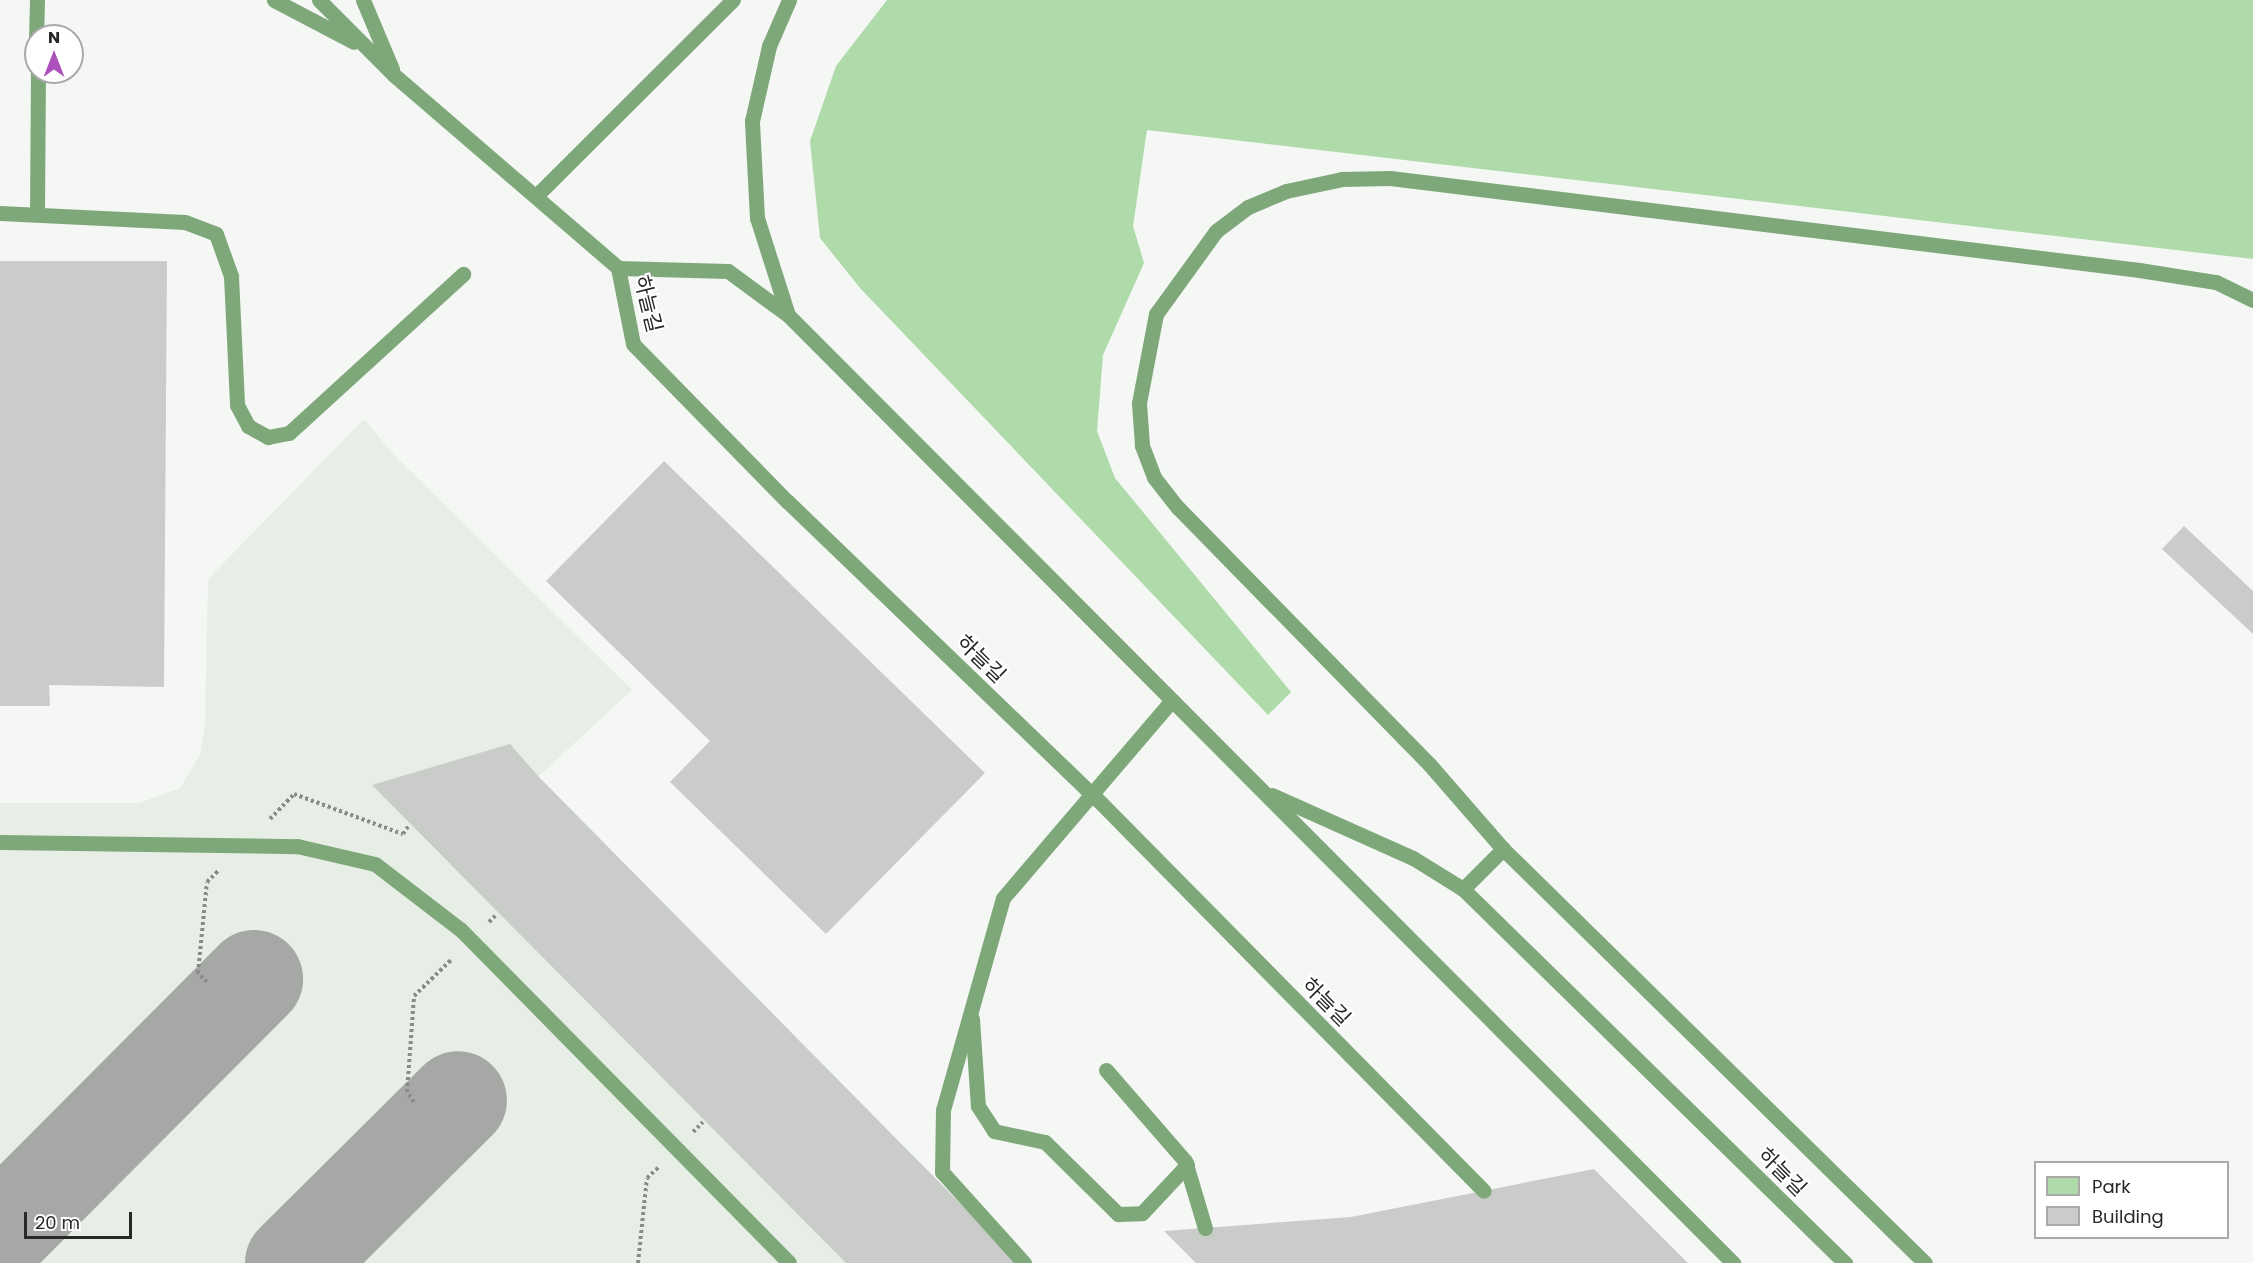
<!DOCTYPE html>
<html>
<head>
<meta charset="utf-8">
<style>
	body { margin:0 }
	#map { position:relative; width:2253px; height:1263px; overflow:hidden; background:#f5f7f5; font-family:Poppins,"Noto Sans KR",sans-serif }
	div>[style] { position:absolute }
	.built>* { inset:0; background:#e7eee6 }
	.green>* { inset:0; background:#afdaa9 }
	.taxiway>* { height:98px; margin:-49px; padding:0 49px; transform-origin:49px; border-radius:49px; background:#a6a8a6 }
	.building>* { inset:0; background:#c9ccc9 }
	.path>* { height:4px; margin-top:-2px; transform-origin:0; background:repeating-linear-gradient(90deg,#898a89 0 3px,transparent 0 6px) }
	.lane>* { height:15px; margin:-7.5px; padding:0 7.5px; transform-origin:7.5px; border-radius:7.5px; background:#7fa87a }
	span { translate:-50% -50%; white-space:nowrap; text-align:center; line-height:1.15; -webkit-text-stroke:4.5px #fff; paint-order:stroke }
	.street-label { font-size:21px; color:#272827 }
	.legend { position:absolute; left:2034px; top:1161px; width:195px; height:78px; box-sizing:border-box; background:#fff; border:2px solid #a9a9a9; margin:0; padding:8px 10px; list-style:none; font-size:18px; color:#272827 }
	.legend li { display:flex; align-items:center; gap:12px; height:30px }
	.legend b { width:30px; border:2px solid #a9a9a9 }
	.north { position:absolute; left:24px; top:24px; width:60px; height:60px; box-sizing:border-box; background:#fff; border:2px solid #a9a9a9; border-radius:50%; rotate:0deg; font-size:16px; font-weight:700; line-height:24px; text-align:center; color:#272827 }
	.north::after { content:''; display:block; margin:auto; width:21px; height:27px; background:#ac50bb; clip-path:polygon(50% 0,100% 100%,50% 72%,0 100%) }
	.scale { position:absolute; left:24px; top:1212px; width:108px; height:27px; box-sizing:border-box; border:3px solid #272827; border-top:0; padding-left:8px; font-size:18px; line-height:21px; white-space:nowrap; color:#272827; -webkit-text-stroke:4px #fff; paint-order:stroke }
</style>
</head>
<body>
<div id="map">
	<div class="built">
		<i style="clip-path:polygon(364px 419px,394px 455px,632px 690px,538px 777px,1019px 1263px,0 1263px,0 803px,139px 803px,180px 788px,200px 755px,205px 725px,208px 579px)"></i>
	</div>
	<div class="green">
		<i style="clip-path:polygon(887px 0,2253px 0,2253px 259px,1147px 130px,1133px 226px,1144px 263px,1103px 355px,1097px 431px,1115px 478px,1291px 692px,1268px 715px,860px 288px,820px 238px,810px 141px,836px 66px)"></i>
	</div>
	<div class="taxiway">
		<i style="left:0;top:1234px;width:360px;rotate:-45.1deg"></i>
		<i style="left:294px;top:1263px;width:231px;rotate:-44.8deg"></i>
	</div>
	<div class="building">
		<i style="clip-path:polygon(0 261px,167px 261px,164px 687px,49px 685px,50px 706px,0 706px)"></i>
		<i style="clip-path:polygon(664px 461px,985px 773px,826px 934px,670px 782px,710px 741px,546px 581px)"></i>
		<i style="clip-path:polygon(2184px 526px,2253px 591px,2253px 634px,2162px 549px)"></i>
		<i style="clip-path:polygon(510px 744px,538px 776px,1019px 1263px,846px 1263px,372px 785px)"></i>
		<i style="clip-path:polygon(1594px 1169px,1688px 1263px,1196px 1263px,1164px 1231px,1351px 1217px)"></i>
	</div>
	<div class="path">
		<i style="left:270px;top:819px;width:35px;rotate:-46deg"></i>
		<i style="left:294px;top:794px;width:116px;rotate:20.2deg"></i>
		<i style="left:403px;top:834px;width:11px;rotate:-56deg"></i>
		<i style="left:489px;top:922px;width:11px;rotate:-45deg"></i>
		<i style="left:207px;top:982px;width:13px;rotate:-135deg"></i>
		<i style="left:198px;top:973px;width:91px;rotate:-84.4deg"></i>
		<i style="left:207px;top:882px;width:16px;rotate:-45deg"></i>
		<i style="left:414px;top:1102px;width:12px;rotate:-125deg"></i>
		<i style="left:407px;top:1092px;width:96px;rotate:-85.8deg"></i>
		<i style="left:414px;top:996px;width:53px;rotate:-44.2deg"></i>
		<i style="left:693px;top:1132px;width:14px;rotate:-45deg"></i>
		<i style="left:638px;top:1263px;width:85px;rotate:-84deg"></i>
		<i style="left:647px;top:1178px;width:16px;rotate:-43deg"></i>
	</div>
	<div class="lane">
		<i style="left:274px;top:0;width:90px;rotate:27.7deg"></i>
		<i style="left:319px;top:0;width:106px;rotate:45deg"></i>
		<i style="left:394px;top:75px;width:296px;rotate:40.7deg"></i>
		<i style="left:363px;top:0;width:75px;rotate:67.2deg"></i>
		<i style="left:36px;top:41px;width:41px;rotate:-88.6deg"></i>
		<i style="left:536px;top:196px;width:278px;rotate:-44.9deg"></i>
		<i style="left:0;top:213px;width:185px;rotate:2.8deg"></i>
		<i style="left:185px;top:222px;width:33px;rotate:21deg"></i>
		<i style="left:216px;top:234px;width:45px;rotate:70.3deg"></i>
		<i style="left:231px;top:276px;width:129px;rotate:87.3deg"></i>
		<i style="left:237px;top:405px;width:24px;rotate:62deg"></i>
		<i style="left:248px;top:426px;width:23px;rotate:29deg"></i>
		<i style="left:268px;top:437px;width:21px;rotate:-11deg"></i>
		<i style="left:289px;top:433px;width:236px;rotate:-42.4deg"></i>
		<i style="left:37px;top:213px;width:141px;rotate:-89.6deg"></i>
		<i style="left:618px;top:268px;width:110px;rotate:1.6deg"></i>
		<i style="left:728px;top:271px;width:74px;rotate:36.3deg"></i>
		<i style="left:788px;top:315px;width:1339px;rotate:45.09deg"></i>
		<i style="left:618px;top:268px;width:77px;rotate:78.8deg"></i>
		<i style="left:633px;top:344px;width:220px;rotate:45.6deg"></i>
		<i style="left:787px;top:501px;width:431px;rotate:43.9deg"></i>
		<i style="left:1098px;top:800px;width:549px;rotate:45.37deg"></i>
		<i style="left:788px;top:315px;width:102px;rotate:-107.7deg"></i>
		<i style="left:757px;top:218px;width:97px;rotate:-93deg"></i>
		<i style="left:752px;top:121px;width:77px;rotate:-77.2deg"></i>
		<i style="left:769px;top:46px;width:50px;rotate:-66.5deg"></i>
		<i style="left:1272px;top:795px;width:154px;rotate:24.1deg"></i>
		<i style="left:1413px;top:858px;width:59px;rotate:31.8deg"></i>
		<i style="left:1463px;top:889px;width:535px;rotate:44.39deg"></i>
		<i style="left:0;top:842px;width:297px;rotate:0.8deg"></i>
		<i style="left:297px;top:846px;width:80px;rotate:13deg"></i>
		<i style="left:375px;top:864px;width:108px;rotate:37.5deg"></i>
		<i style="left:461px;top:930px;width:467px;rotate:45.4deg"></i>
		<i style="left:1503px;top:849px;width:591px;rotate:44.45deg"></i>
		<i style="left:1463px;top:889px;width:57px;rotate:-45deg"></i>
		<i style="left:1503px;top:849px;width:113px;rotate:-131deg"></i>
		<i style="left:1429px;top:764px;width:359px;rotate:-134.4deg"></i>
		<i style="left:1178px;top:508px;width:39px;rotate:-128deg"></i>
		<i style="left:1154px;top:477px;width:34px;rotate:-111deg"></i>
		<i style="left:1142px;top:445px;width:42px;rotate:-94.1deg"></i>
		<i style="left:1139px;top:403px;width:91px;rotate:-79.2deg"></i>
		<i style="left:1156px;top:314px;width:102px;rotate:-54.1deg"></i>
		<i style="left:1216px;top:231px;width:40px;rotate:-37deg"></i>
		<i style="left:1248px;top:207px;width:41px;rotate:-22.8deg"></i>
		<i style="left:1286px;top:191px;width:57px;rotate:-12.1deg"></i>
		<i style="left:1342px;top:179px;width:48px;rotate:-1.2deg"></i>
		<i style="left:1390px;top:178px;width:755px;rotate:7deg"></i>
		<i style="left:2139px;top:270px;width:78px;rotate:8.9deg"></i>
		<i style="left:2216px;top:282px;width:41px;rotate:25.9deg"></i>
		<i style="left:972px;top:1019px;width:87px;rotate:86.1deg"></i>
		<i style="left:978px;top:1106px;width:30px;rotate:57deg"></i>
		<i style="left:994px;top:1131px;width:52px;rotate:12.2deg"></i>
		<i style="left:1045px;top:1142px;width:103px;rotate:44.6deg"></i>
		<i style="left:1118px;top:1214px;width:24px;rotate:-2deg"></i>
		<i style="left:1142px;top:1213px;width:66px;rotate:-46.8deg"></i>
		<i style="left:1106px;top:1070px;width:121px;rotate:49deg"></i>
		<i style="left:1185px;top:1161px;width:70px;rotate:73.4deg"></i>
		<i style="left:1024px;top:1263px;width:122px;rotate:-132deg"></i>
		<i style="left:942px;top:1172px;width:62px;rotate:-89.1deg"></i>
		<i style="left:943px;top:1110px;width:220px;rotate:-74.2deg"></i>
		<i style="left:1003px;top:898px;width:260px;rotate:-49.5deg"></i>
	</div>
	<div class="street-label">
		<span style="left:648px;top:304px;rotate:76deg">하늘길</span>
		<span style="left:981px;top:659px;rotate:44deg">하늘길</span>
		<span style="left:1326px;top:1002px;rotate:45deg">하늘길</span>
		<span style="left:1782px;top:1172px;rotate:45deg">하늘길</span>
	</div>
	<ul class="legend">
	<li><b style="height:16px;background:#afdaa9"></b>Park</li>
	<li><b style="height:16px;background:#c9ccc9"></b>Building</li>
	</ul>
	<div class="north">N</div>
	<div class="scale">20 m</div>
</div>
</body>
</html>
